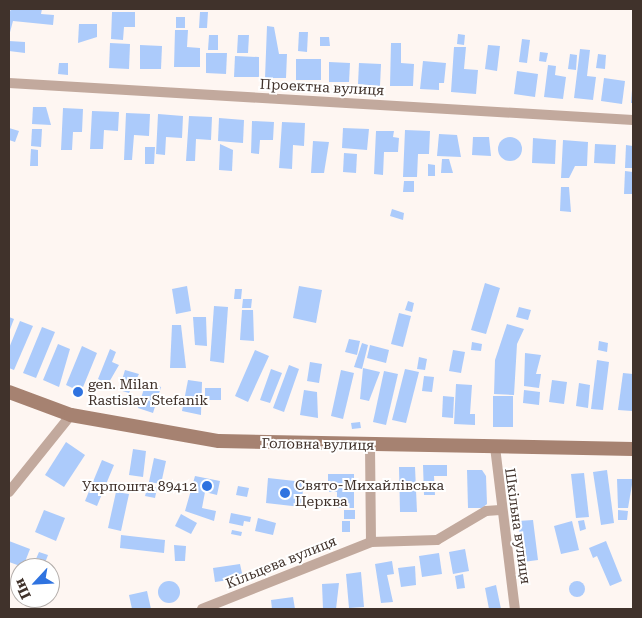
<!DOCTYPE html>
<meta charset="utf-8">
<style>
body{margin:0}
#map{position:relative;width:642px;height:618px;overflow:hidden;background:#fef6f2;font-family:"Roboto Serif",serif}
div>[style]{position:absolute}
.building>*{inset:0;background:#accbfb}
.round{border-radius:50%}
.street>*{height:10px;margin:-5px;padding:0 5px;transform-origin:5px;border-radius:5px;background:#c2a99d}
.secondary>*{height:14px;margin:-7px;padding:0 7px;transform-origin:7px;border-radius:7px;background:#a68271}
.dots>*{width:14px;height:14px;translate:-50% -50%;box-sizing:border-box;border:2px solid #fff;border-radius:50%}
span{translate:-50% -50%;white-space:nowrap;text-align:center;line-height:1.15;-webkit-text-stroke:4px #fff;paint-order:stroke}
.street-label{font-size:14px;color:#40322b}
.poi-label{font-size:14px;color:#40322b}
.left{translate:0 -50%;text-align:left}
.right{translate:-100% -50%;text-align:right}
.frame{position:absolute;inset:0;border:10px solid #40322b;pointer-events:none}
.north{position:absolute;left:10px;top:558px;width:50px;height:50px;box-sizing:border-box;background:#fff;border:1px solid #b3adaa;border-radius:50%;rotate:245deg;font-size:14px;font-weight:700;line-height:20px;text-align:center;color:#40322b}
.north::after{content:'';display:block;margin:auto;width:18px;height:22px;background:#2f73e0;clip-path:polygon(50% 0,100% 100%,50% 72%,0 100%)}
</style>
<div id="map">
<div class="building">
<i style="clip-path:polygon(14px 9px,42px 9px,41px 14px,54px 15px,53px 25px,13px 21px,9px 36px,9px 11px)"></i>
<i style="clip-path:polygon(112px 12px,135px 12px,135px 27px,124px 27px,123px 40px,111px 39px)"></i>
<i style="clip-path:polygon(200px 12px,208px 12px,207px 28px,199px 28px)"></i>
<i style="clip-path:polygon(176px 17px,185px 17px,185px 28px,176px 28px)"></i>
<i style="clip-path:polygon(79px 24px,97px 24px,97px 37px,78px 43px)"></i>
<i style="clip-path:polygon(267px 26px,274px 27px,279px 54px,287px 54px,286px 78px,265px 78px)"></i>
<i style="clip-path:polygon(175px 30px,188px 30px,187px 47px,200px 48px,200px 67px,174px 67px)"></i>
<i style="clip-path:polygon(299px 32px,308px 32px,307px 52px,298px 51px)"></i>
<i style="clip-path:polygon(458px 34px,465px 35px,464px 45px,457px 44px)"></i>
<i style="clip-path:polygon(209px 35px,218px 35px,218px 50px,208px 50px)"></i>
<i style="clip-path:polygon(238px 35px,249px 35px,248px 53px,237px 53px)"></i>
<i style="clip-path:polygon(320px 37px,329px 37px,330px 46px,320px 46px)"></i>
<i style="clip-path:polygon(522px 39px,530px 40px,527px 63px,519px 62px)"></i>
<i style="clip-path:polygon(9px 41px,25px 42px,25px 53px,9px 51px)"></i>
<i style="clip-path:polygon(110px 43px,130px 44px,129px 69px,109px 68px)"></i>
<i style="clip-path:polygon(391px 43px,401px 43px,401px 63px,414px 64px,413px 86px,390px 86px)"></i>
<i style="clip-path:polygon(140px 45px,162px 46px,161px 69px,140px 69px)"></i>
<i style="clip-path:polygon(488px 45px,500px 46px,497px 71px,485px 69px)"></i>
<i style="clip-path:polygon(454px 47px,466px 47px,464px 69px,478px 70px,476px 94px,451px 92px)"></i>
<i style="clip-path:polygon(580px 49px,590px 50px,587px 76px,596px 77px,593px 100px,574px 98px)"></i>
<i style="clip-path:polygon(540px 52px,548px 53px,546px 62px,539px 61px)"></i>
<i style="clip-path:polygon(206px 53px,227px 53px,226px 74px,206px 73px)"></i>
<i style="clip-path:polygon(570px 54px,577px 55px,576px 70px,568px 69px)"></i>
<i style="clip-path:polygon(598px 54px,606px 55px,605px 69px,596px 68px)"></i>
<i style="clip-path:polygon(235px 56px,259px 57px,259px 77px,234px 77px)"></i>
<i style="clip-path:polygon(296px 59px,321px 59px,321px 80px,296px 80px)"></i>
<i style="clip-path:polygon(423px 61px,446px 63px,444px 83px,439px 83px,439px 90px,420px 89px)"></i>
<i style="clip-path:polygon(329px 62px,350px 63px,349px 82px,329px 82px)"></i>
<i style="clip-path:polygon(59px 63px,68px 63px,68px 75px,58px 74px)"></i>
<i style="clip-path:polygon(359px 63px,381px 64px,380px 86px,358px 84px)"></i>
<i style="clip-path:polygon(548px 65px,556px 66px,555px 75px,566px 77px,563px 99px,544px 97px)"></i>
<i style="clip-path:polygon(517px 71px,538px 74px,535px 97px,514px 94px)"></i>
<i style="clip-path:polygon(604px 78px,625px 81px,622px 104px,601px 101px)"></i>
<i style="clip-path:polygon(632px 90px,633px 90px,633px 103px,631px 103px)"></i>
<i style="clip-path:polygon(33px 107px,46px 107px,51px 125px,32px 124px)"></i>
<i style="clip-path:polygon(63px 108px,83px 109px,82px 132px,73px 132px,72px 150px,61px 150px)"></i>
<i style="clip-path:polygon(92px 111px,119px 112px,118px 131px,104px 130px,103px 149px,90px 149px)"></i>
<i style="clip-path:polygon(126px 113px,150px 114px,149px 136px,134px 135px,132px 160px,124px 160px)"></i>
<i style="clip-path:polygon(158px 114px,183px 116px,182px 138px,166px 137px,165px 155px,156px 154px)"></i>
<i style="clip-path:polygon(189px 116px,212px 117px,211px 140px,196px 139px,195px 161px,186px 161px)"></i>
<i style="clip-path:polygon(219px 118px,244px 120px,243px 143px,218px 141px)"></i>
<i style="clip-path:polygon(252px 121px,274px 122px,273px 140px,260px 140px,259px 154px,251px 153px)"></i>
<i style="clip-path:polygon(282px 122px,305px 123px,304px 146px,293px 145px,292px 169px,279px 168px)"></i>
<i style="clip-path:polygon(9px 128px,19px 131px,15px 142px,9px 140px)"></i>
<i style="clip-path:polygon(343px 128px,369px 129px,367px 150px,342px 148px)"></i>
<i style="clip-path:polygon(32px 129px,42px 129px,41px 147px,31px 146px)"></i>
<i style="clip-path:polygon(405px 130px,430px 131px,429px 154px,418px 154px,417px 177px,403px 177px)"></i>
<i style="clip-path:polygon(376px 131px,394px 131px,393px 137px,399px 138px,398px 152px,384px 152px,383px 175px,374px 174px)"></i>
<i style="clip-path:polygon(439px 134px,457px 135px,461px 157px,437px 156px)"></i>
<i class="round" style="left:498px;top:137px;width:24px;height:24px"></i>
<i style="clip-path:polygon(473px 137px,489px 137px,491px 156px,472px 155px)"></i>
<i style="clip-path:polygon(533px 138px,556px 140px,555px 164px,532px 163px)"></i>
<i style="clip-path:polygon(563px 140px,588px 142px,587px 166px,575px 166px,569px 178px,561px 178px)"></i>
<i style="clip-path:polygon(313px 141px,329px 142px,324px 173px,311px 173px)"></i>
<i style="clip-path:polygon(220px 144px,233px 150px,232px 171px,219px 170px)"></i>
<i style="clip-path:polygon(595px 144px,616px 145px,615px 164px,594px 163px)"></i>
<i style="clip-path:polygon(626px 145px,633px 146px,633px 168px,625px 168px)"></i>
<i style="clip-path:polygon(145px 147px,155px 147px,154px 164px,145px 164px)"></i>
<i style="clip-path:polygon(31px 149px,38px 150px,38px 166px,30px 166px)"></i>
<i style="clip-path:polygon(344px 153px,357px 154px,356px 173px,343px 172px)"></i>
<i style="clip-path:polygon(442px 159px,449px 159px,453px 173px,441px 173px)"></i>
<i style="clip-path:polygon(428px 164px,435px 165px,435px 176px,428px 176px)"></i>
<i style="clip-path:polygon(625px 171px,633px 172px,633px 194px,624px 194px)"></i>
<i style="clip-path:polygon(404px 181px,414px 181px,414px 192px,403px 192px)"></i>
<i style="clip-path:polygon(561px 187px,569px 187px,571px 212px,560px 211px)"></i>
<i style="clip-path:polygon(392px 209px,404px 213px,403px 220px,390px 216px)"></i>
<i style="clip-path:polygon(485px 283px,500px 288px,486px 334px,471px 330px)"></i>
<i style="clip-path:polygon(187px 286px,191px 311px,176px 314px,172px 289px)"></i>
<i style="clip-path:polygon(299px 286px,322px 290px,316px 323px,293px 318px)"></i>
<i style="clip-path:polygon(235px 289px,242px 289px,241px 299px,234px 299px)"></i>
<i style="clip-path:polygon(243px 299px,252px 299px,251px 308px,242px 308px)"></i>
<i style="clip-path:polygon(408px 301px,414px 303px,412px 312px,405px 310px)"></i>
<i style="clip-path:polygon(214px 306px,228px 307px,224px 363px,210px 361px)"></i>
<i style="clip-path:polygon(519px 307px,531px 310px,528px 320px,516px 317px)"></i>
<i style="clip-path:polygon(242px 310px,253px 310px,254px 341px,240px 340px)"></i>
<i style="clip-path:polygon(399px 313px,411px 316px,403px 347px,391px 344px)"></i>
<i style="clip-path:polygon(9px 317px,14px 319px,9px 332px)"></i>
<i style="clip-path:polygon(193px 317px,206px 317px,207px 346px,195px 345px)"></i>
<i style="clip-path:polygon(20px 321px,33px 326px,14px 370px,9px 368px,9px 348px)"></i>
<i style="clip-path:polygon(507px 324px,524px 329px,517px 344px,514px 395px,494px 394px,495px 360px)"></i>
<i style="clip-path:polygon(172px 325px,181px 325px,186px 368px,170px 368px)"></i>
<i style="clip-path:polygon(42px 327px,55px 332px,36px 378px,23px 373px)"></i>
<i style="clip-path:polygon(349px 339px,360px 341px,357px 355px,345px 352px)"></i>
<i style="clip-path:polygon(599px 341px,608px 343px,607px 352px,598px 350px)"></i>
<i style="clip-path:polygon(472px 342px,482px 344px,481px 351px,471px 350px)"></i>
<i style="clip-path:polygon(362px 343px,368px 345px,362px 369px,354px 367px)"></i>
<i style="clip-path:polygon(58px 344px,70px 349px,59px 387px,43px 380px)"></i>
<i style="clip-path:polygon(370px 345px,389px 350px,386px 363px,367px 358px)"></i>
<i style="clip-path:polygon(82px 346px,97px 353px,81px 392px,66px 385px)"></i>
<i style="clip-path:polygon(110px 349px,116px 352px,112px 362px,119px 365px,108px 384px,98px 379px)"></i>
<i style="clip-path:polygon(255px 350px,269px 356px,248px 402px,235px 396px)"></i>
<i style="clip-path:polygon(453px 350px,465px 352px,461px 373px,449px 371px)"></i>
<i style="clip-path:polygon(525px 353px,541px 355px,536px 374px,541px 374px,539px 388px,524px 386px)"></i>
<i style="clip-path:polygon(419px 357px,427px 359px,425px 370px,417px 369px)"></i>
<i style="clip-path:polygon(597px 360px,609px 362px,603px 410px,591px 409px)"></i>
<i style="clip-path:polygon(310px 362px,322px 364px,319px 383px,307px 381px)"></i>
<i style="clip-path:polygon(289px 365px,299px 369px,284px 412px,273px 408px)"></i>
<i style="clip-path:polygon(363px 368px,380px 372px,369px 401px,360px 399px)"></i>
<i style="clip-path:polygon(271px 369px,282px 373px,270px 403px,260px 400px)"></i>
<i style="clip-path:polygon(405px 369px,419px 372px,406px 423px,392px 420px)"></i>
<i style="clip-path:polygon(125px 370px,139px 374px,129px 393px,119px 390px)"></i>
<i style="clip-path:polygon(341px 370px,354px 373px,343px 419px,331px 416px)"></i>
<i style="clip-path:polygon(384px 371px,398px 374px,386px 425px,373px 422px)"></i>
<i style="clip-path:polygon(623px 373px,633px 374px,632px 411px,618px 410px)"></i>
<i style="clip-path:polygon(424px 376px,434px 377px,432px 392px,422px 391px)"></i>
<i style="clip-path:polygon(188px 380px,202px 382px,201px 415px,182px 411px)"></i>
<i style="clip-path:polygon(552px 380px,567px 382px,564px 404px,549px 402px)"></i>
<i style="clip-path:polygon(146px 382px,161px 387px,153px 413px,138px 408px)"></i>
<i style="clip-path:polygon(579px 383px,590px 385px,588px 408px,576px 406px)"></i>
<i style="clip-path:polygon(456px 384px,472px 385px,470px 414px,475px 414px,475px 425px,454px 424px)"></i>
<i style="clip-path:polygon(205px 388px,221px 388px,221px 400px,205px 400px)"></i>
<i style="clip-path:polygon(304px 390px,317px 392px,318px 418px,300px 415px)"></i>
<i style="clip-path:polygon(524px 390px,540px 392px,539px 405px,523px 403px)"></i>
<i style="clip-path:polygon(443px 396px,454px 397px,453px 418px,442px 417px)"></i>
<i style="clip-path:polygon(493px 396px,513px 396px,513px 427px,493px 427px)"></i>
<i style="clip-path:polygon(360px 422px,361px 428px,352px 429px,351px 423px)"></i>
<i style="clip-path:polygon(66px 442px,85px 455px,64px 487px,45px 475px)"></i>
<i style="clip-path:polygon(133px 449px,146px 451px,143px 477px,129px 475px)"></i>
<i style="clip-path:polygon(154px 458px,166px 461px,161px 484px,149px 482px)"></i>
<i style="clip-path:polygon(102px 460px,114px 465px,97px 506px,85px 501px)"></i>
<i style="clip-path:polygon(423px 465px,447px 465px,447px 476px,434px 476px,435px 495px,424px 495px)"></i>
<i style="clip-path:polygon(399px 467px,415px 467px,417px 512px,400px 512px)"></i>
<i style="clip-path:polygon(467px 470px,482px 470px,486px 476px,487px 504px,482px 508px,468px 508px)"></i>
<i style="clip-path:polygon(607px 470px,614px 523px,601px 525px,593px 472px)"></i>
<i style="clip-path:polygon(584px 473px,589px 517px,576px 518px,571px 474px)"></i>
<i style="clip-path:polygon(328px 474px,354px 474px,354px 508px,337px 508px,337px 492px,328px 492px)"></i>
<i style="clip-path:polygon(195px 476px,220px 481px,217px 495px,205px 492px,202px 508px,216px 511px,214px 521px,185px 511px)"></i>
<i style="clip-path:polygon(268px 478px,304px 482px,301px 507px,266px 503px)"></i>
<i style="clip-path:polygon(617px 479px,633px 479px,628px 508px,618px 508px)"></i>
<i style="clip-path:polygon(148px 485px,157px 488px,155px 498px,145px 496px)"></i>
<i style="clip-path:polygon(238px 486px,249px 488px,247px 497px,236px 495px)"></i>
<i style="clip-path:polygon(116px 492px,129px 494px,121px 531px,108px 528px)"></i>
<i style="clip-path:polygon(44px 510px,65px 518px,56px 541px,35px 532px)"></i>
<i style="clip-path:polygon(344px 510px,355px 510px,355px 519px,344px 519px)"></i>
<i style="clip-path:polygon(618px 510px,628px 511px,627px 520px,618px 520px)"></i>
<i style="clip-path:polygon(231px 513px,251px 517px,250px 522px,244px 521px,243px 526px,229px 523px)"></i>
<i style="clip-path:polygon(181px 514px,197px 523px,191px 534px,175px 526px)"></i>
<i style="clip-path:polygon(258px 518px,276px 523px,273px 535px,255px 531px)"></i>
<i style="clip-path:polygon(533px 520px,538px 560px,523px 562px,518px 521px)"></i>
<i style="clip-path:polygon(584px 520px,586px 529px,580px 531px,578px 521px)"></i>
<i style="clip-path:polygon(342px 521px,350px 521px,350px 532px,342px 532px)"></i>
<i style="clip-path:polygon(572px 521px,579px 550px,561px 554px,554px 526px)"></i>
<i style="clip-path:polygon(232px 530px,242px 532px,241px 536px,231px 534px)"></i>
<i style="clip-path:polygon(121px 535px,165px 540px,164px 553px,120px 548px)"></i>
<i style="clip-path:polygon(9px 541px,30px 549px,23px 567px,9px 562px)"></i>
<i style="clip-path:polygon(606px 541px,622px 581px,610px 586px,597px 556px,593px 558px,589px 548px)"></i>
<i style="clip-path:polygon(174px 545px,186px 546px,185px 561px,175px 561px)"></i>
<i style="clip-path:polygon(465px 549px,469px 571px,453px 574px,449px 552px)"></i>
<i style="clip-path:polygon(39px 552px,48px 555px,43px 568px,32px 568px)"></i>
<i style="clip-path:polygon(439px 553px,442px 574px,422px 577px,419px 556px)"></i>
<i style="clip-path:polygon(392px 561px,394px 574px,387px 575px,393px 602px,381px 603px,375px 564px)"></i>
<i style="clip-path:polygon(240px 564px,243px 578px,215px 582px,213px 568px)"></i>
<i style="clip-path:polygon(415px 566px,416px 585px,401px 587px,398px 568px)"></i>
<i style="clip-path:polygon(361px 572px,364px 607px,349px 608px,346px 574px)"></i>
<i style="clip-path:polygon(463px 574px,465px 588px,457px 589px,455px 576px)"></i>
<i class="round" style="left:158px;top:581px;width:22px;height:22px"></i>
<i class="round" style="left:569px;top:581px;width:16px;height:16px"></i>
<i style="clip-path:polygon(339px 583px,336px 609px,323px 609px,322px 584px)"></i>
<i style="clip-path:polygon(496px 585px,501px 609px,489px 609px,485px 588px)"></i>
<i style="clip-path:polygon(147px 591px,151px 609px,132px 609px,129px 595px)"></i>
<i style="clip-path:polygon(293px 597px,295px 609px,272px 609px,271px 600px)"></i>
</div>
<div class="street">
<i style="left:9px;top:83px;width:625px;rotate:3.39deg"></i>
<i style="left:370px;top:446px;width:96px;rotate:89.4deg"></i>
<i style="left:495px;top:447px;width:163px;rotate:83deg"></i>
<i style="left:9px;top:492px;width:99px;rotate:-51.2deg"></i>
<i style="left:202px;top:609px;width:182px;rotate:-21.6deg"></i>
<i style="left:371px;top:542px;width:66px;rotate:-1.7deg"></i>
<i style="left:437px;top:540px;width:57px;rotate:-30.6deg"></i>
<i style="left:486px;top:511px;width:14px;rotate:-4deg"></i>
</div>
<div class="secondary">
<i style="left:9px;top:392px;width:66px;rotate:20.4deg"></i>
<i style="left:71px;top:415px;width:150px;rotate:10deg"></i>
<i style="left:219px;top:441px;width:414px;rotate:1.1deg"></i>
</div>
<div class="dots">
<i style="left:78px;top:392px;background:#2f73e0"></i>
<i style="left:207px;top:486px;background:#2f73e0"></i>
<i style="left:285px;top:493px;background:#2f73e0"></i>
</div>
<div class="street-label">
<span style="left:322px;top:87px;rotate:3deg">Проектна вулиця</span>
<span style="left:318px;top:444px;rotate:1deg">Головна вулиця</span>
<span style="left:518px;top:526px;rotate:82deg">Шкільна вулиця</span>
<span style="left:281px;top:562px;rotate:-22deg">Кільцева вулиця</span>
</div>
<div class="poi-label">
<span class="left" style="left:88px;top:392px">gen. Milan<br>Rastislav Stefanik</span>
<span class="left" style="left:295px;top:493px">Свято-Михайлівська<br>Церква</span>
<span class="right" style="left:197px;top:486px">Укрпошта 89412</span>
</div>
<div class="frame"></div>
<div class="north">Пн</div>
</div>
